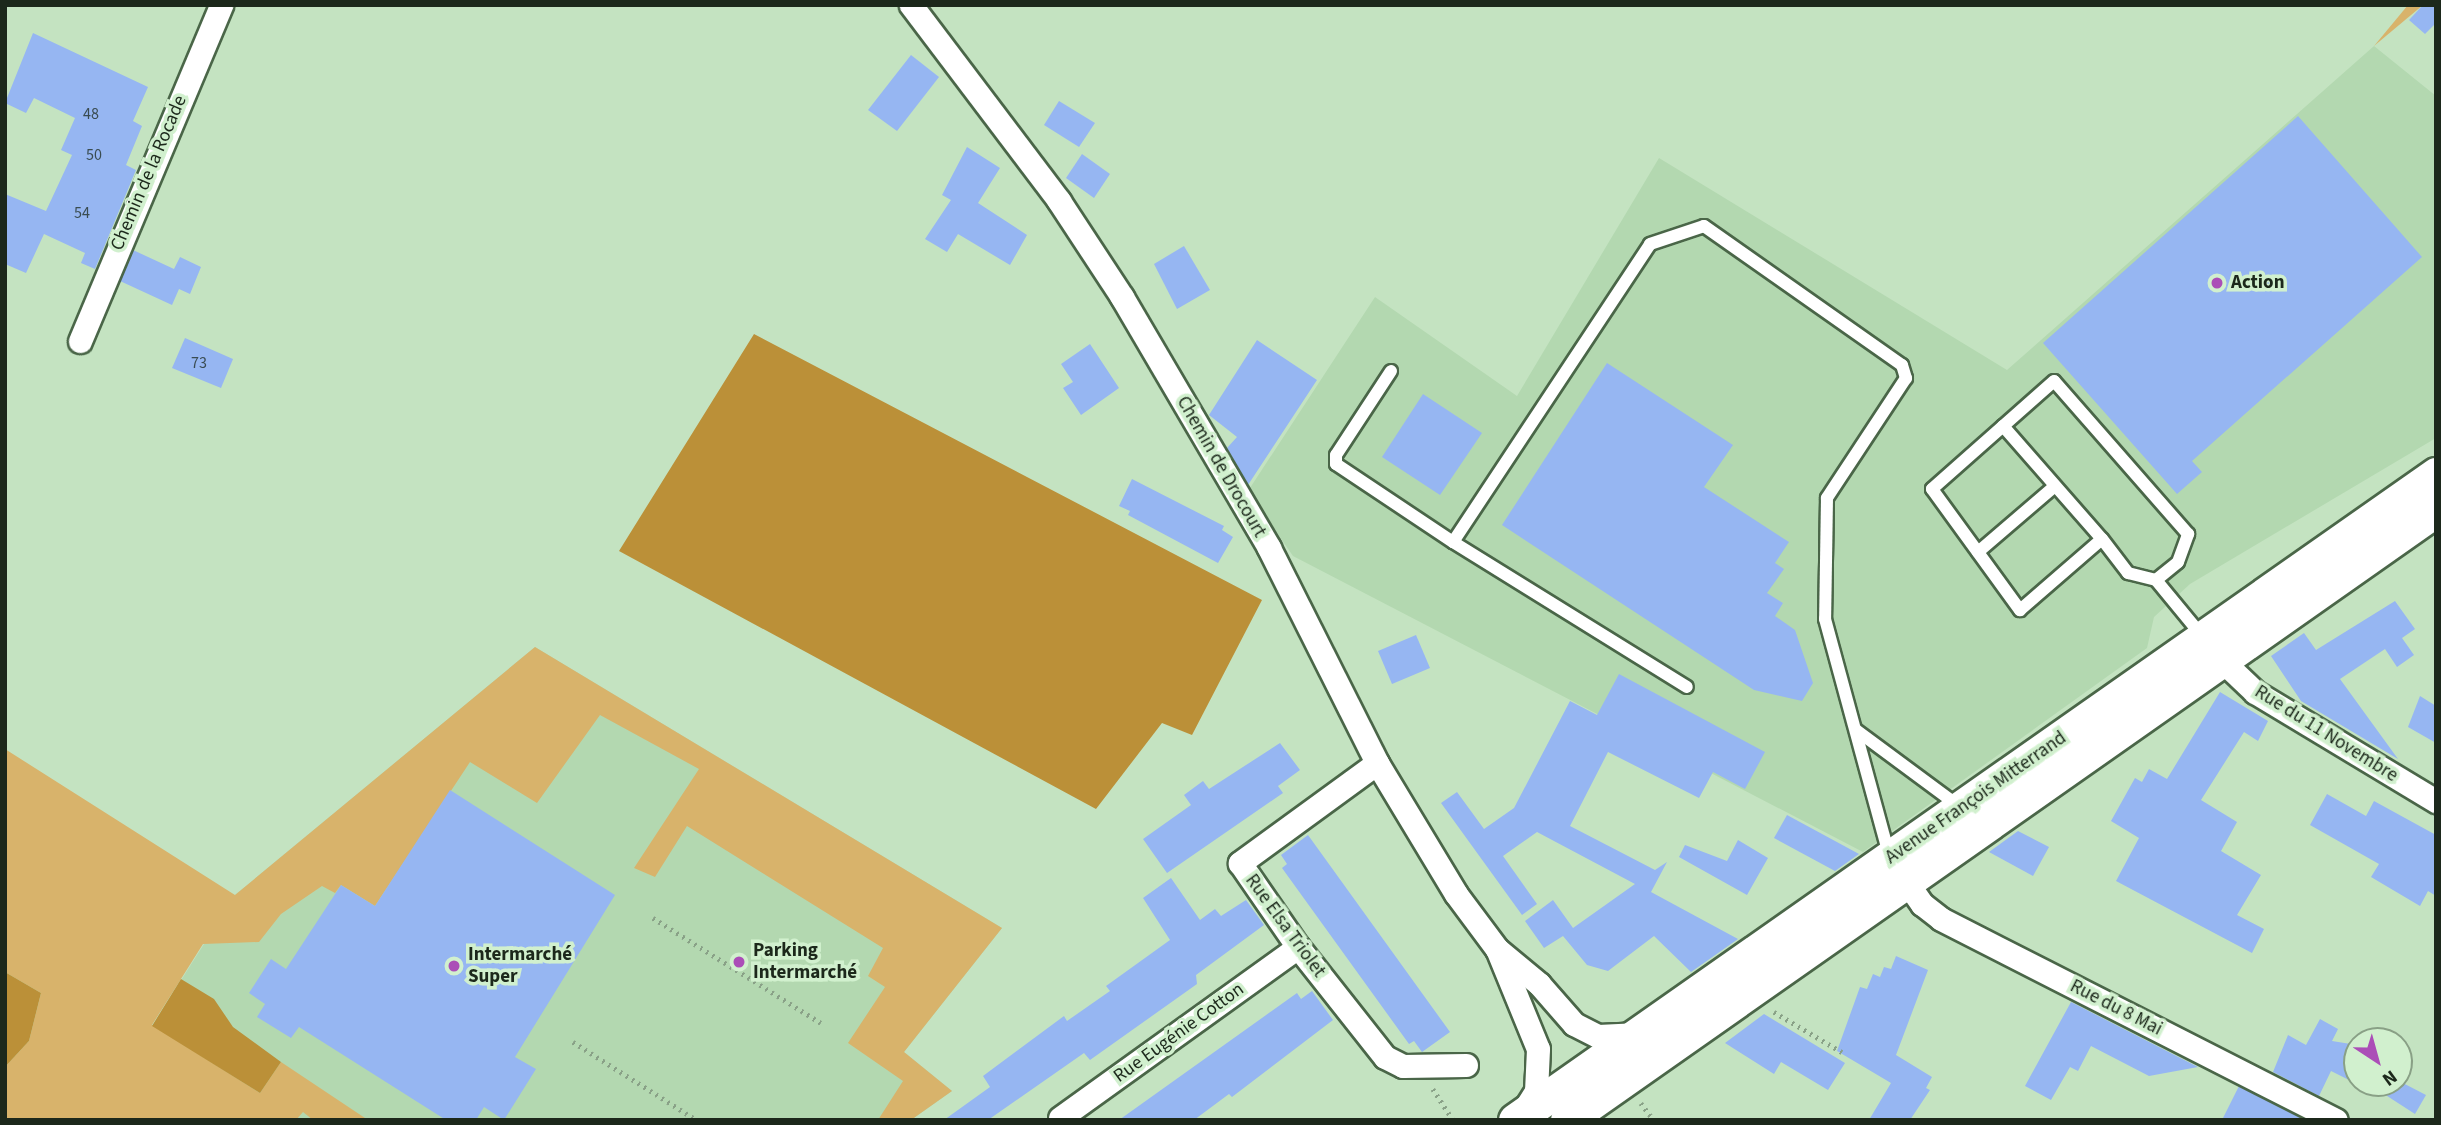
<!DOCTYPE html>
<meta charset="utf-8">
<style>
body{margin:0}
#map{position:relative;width:2441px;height:1125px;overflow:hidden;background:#c4e3c1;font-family:"Source Sans 3",sans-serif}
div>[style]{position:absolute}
.built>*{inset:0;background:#b3d8b0}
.green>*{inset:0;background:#d8b36b}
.forest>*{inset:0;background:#bb9038}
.building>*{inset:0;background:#96b6f2}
.path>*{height:4.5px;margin-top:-2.25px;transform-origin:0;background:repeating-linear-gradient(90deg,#89a187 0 2px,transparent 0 7px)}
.roads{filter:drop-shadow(2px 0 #4a6648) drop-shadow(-2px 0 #4a6648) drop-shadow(0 2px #4a6648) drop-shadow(0 -2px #4a6648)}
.lane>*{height:12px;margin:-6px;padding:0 6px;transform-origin:6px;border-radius:6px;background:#fff}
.street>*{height:23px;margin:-11.5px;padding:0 11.5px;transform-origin:11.5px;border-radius:11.5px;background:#fff}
.secondary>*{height:33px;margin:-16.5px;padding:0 16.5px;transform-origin:16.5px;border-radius:16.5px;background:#fff}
.dots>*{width:19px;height:19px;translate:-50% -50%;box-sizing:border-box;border:4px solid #d1f0ce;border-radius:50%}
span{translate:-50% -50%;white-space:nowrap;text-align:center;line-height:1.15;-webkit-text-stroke:7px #d1f0ce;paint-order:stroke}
.number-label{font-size:16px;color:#3a4c51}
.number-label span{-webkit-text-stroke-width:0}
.street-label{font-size:19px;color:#1c281b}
.poi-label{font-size:19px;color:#1c281b;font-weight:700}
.left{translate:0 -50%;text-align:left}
.frame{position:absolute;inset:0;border:7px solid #1c281b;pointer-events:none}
.north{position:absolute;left:2343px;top:1027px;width:70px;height:70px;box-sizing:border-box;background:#d1f0ce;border:2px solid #89a086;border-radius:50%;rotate:144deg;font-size:19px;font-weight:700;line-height:28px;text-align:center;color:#1c281b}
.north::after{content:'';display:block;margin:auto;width:24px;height:32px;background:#ab4eb7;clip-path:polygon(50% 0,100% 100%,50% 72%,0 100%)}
</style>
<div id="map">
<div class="built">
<i style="clip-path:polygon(2374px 46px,2436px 96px,2436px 438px,2190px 584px,2154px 617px,2147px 648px,1863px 852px,1293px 556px,1248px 491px,1375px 297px,1517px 396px,1659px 158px,2007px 370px)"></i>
<i style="clip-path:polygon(535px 647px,1002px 928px,904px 1052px,952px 1091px,911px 1120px,241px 1120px,152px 1026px,235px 895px)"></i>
</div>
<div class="green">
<i style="clip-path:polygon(2408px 5px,2423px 5px,2374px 46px)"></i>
<i style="clip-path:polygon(535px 647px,1002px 928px,904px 1052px,952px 1091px,911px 1120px,878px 1120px,903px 1081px,848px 1043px,885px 987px,868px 976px,883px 948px,687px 826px,655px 877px,634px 868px,699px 769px,600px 715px,537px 803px,470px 762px,375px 906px,341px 885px,335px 893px,322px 886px,281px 914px,259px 942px,203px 944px,152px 1025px,260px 1093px,281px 1062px,368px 1120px,313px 1120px,303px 1112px,296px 1120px,5px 1120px,5px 1067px,29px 1041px,41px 993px,5px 972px,5px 749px,235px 895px)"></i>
</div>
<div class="forest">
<i style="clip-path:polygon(754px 334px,1262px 600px,1192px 735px,1162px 723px,1096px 809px,619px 551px)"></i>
<i style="clip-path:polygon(5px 972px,41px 993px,29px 1041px,5px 1067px)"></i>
<i style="clip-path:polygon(181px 979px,214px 999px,233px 1027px,281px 1062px,260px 1093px,152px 1026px)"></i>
</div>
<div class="building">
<i style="clip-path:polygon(2423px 5px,2436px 5px,2436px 23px,2425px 34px,2409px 20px)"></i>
<i style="clip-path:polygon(33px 33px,148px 87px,133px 121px,142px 126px,126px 165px,136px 170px,95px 269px,81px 263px,85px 253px,44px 234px,26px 273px,5px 264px,5px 194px,46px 211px,72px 155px,61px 150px,75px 118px,34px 98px,26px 113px,5px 103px)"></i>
<i style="clip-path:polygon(911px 55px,939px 77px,897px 131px,868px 110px)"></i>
<i style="clip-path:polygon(1059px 101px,1095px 123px,1079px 147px,1044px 125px)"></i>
<i style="clip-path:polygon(2298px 116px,2422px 257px,2192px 461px,2202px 472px,2177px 494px,2043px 343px)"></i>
<i style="clip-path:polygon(967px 147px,1000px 168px,978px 203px,1027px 235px,1010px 265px,958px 234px,947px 252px,925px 239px,951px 200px,942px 195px)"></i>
<i style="clip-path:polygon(1082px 154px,1110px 174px,1094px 198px,1066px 178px)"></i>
<i style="clip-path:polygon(1184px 246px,1210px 290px,1177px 309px,1154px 264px)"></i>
<i style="clip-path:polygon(133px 250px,174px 269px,180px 257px,201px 267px,190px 294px,179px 289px,172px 305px,120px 281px)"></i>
<i style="clip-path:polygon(185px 338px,233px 359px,221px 388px,172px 368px)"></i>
<i style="clip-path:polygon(1257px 340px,1317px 380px,1248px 485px,1227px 448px,1237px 437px,1209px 415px)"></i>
<i style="clip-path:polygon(1090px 344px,1119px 388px,1081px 415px,1063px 388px,1073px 382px,1061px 364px)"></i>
<i style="clip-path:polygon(1607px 363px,1733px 445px,1704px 487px,1789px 542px,1775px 563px,1784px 569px,1767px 593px,1783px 603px,1775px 616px,1795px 630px,1813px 683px,1802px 701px,1754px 690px,1502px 525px)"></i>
<i style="clip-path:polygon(1423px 394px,1482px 433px,1440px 495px,1382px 457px)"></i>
<i style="clip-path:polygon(1132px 479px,1224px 526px,1222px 530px,1233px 537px,1218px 563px,1128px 515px,1130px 511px,1119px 506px)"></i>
<i style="clip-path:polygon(2395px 601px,2415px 629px,2402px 638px,2414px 655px,2397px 667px,2385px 649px,2340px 679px,2398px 759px,2301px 701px,2271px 656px,2304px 633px,2316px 650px)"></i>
<i style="clip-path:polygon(1416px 635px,1430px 668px,1392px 684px,1378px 651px)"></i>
<i style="clip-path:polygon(1619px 674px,1765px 752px,1745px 789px,1713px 772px,1699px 798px,1608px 752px,1570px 826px,1655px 870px,1667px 862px,1651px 892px,1738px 939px,1691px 972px,1654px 936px,1608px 971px,1587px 965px,1563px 936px,1544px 948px,1525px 921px,1553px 900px,1573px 928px,1635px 884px,1537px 832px,1503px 856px,1537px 904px,1522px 915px,1441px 803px,1457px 792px,1484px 829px,1514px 808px,1570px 701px,1597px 715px)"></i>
<i style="clip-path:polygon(2220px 692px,2268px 721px,2258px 741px,2244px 732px,2201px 800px,2237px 822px,2221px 851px,2261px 875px,2237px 915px,2264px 929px,2252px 953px,2116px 881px,2139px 838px,2111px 821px,2135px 778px,2142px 782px,2149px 769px,2167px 779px)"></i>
<i style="clip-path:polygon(2420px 696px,2436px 706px,2436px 743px,2408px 727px)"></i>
<i style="clip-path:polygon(1280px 743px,1300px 770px,1278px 786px,1283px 793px,1167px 873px,1143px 839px,1191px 805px,1184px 795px,1203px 781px,1209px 789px)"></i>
<i style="clip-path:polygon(450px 790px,615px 895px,515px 1057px,536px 1069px,504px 1120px,484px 1107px,476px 1120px,446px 1120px,299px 1027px,291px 1038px,257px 1017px,265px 1004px,249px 993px,271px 959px,286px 969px,341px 885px,375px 906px)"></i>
<i style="clip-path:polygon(2327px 794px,2366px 816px,2374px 801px,2436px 835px,2436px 896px,2428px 891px,2420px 906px,2371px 877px,2379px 864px,2310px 825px)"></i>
<i style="clip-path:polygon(1787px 815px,1859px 854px,1835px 871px,1774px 838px)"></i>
<i style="clip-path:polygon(2018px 831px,2049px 847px,2033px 876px,1989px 852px)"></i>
<i style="clip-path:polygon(1308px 835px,1450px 1032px,1422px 1052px,1414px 1041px,1409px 1044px,1282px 868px,1287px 864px,1281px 855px)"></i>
<i style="clip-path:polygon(1738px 840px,1768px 858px,1747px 895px,1679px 857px,1685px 845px,1727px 861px)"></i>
<i style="clip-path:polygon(1171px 878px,1200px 920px,1215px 909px,1221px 916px,1246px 900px,1264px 925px,1196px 975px,1197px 984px,1090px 1060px,1084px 1053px,988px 1120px,944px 1120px,990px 1087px,983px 1076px,1064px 1016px,1067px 1021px,1110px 991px,1106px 986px,1170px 940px,1143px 898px)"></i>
<i style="clip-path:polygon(1896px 956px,1928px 970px,1896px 1055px,1932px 1077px,1926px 1088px,1930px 1090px,1910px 1120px,1869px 1120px,1891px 1083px,1837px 1051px,1860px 987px,1867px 989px,1873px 974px,1880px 977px,1884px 967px,1891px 969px)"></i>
<i style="clip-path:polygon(1312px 991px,1333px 1020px,1232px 1097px,1229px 1094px,1194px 1120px,1119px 1120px,1297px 993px,1301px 999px)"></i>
<i style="clip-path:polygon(2071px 1002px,2198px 1067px,2149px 1076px,2091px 1046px,2078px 1071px,2070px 1067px,2051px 1100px,2025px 1086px)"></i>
<i style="clip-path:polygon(1764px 1014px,1845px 1063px,1828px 1090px,1781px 1062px,1774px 1074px,1725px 1043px)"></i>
<i style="clip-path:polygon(2320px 1019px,2338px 1029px,2332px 1041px,2357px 1045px,2357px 1084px,2331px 1071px,2319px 1096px,2273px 1072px,2288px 1035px,2306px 1045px)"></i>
<i style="clip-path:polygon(2399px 1081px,2426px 1095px,2415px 1114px,2367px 1083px)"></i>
<i style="clip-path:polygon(2239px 1086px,2305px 1120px,2222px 1120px)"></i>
</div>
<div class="path">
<i style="left:653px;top:918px;width:198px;rotate:32deg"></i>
<i style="left:1774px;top:1012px;width:79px;rotate:30.5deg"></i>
<i style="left:573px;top:1042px;width:146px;rotate:32.2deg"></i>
<i style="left:1433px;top:1089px;width:37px;rotate:57deg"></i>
<i style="left:1641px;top:1103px;width:21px;rotate:53deg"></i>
</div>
<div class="roads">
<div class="lane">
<i style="left:1391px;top:371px;width:100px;rotate:123.2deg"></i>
<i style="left:1336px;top:455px;width:9px;rotate:90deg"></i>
<i style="left:1336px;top:464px;width:141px;rotate:33.7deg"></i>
<i style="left:1453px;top:542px;width:357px;rotate:-56.5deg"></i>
<i style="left:1650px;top:244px;width:57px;rotate:-18.4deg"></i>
<i style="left:1704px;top:226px;width:242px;rotate:35.1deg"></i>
<i style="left:1902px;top:365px;width:14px;rotate:73deg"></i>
<i style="left:1906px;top:378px;width:144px;rotate:123.4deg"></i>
<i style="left:1827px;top:498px;width:121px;rotate:90.9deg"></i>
<i style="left:1825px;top:619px;width:244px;rotate:74.8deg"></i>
<i style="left:2003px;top:426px;width:150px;rotate:48.8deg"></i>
<i style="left:1453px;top:542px;width:275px;rotate:31.8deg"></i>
<i style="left:1978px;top:552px;width:101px;rotate:-40.6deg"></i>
<i style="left:2156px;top:580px;width:28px;rotate:-39deg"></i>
<i style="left:2178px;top:562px;width:30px;rotate:-70deg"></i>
<i style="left:2188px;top:534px;width:203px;rotate:-131.2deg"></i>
<i style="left:2054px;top:381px;width:163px;rotate:138.5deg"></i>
<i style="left:1932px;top:489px;width:150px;rotate:54deg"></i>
<i style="left:2020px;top:610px;width:108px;rotate:-40.9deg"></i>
<i style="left:2102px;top:539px;width:43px;rotate:52.6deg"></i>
<i style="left:2128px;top:573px;width:29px;rotate:14deg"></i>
<i style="left:2156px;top:580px;width:74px;rotate:50.5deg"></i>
<i style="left:1856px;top:730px;width:129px;rotate:36.5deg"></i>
</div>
<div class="street">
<i style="left:911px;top:5px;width:246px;rotate:52.9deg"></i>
<i style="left:1059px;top:201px;width:115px;rotate:56.7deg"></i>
<i style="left:1122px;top:297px;width:291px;rotate:59.6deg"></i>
<i style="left:1269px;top:548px;width:241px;rotate:63.3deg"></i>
<i style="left:1377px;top:763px;width:153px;rotate:58.9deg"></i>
<i style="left:1456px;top:894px;width:69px;rotate:53.3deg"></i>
<i style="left:1497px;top:949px;width:55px;rotate:39.8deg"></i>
<i style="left:1539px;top:984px;width:53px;rotate:48.8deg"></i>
<i style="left:1574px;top:1024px;width:27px;rotate:27deg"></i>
<i style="left:1598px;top:1036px;width:36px;rotate:-3deg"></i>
<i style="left:80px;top:341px;width:364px;rotate:-67.2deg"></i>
<i style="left:2213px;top:652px;width:58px;rotate:43.6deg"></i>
<i style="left:2255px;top:692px;width:211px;rotate:31.1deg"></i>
<i style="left:1377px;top:763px;width:170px;rotate:143.9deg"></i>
<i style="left:1240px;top:863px;width:102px;rotate:55.4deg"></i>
<i style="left:1298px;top:947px;width:140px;rotate:51.7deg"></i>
<i style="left:1385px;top:1057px;width:20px;rotate:27deg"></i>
<i style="left:1403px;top:1066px;width:63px;rotate:-0.9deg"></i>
<i style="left:1898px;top:870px;width:42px;rotate:54.8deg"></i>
<i style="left:1922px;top:904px;width:24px;rotate:38deg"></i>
<i style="left:1941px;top:919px;width:443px;rotate:27deg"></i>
<i style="left:1497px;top:949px;width:108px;rotate:67.7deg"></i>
<i style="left:1538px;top:1049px;width:42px;rotate:92.7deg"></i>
<i style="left:1536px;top:1091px;width:25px;rotate:122deg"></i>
<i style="left:1060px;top:1118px;width:293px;rotate:-35.7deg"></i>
</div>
<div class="secondary">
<i style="left:1515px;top:1120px;width:1125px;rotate:-35.05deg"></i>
<i style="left:1567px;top:1120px;width:1062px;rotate:-35.07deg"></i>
</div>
</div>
<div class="dots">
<i style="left:2217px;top:283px;background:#ab4eb7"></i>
<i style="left:739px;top:962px;background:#ab4eb7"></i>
<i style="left:454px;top:966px;background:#ab4eb7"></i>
</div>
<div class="number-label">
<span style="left:91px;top:114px">48</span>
<span style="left:94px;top:155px">50</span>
<span style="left:82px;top:213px">54</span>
<span style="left:199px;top:363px">73</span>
</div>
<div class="street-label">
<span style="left:149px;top:173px;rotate:-67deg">Chemin de la Rocade</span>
<span style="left:1221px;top:467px;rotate:60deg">Chemin de Drocourt</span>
<span style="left:2326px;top:734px;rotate:32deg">Rue du 11 Novembre</span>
<span style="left:1976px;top:798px;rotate:-35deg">Avenue François Mitterrand</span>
<span style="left:1285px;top:926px;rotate:54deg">Rue Elsa Triolet</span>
<span style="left:2116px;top:1008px;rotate:27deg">Rue du 8 Mai</span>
<span style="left:1179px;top:1033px;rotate:-36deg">Rue Eugénie Cotton</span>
</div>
<div class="poi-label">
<span class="left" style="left:2231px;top:283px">Action</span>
<span class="left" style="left:753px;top:962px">Parking<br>Intermarché</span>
<span class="left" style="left:468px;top:966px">Intermarché<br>Super</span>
</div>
<div class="frame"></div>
<div class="north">N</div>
</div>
